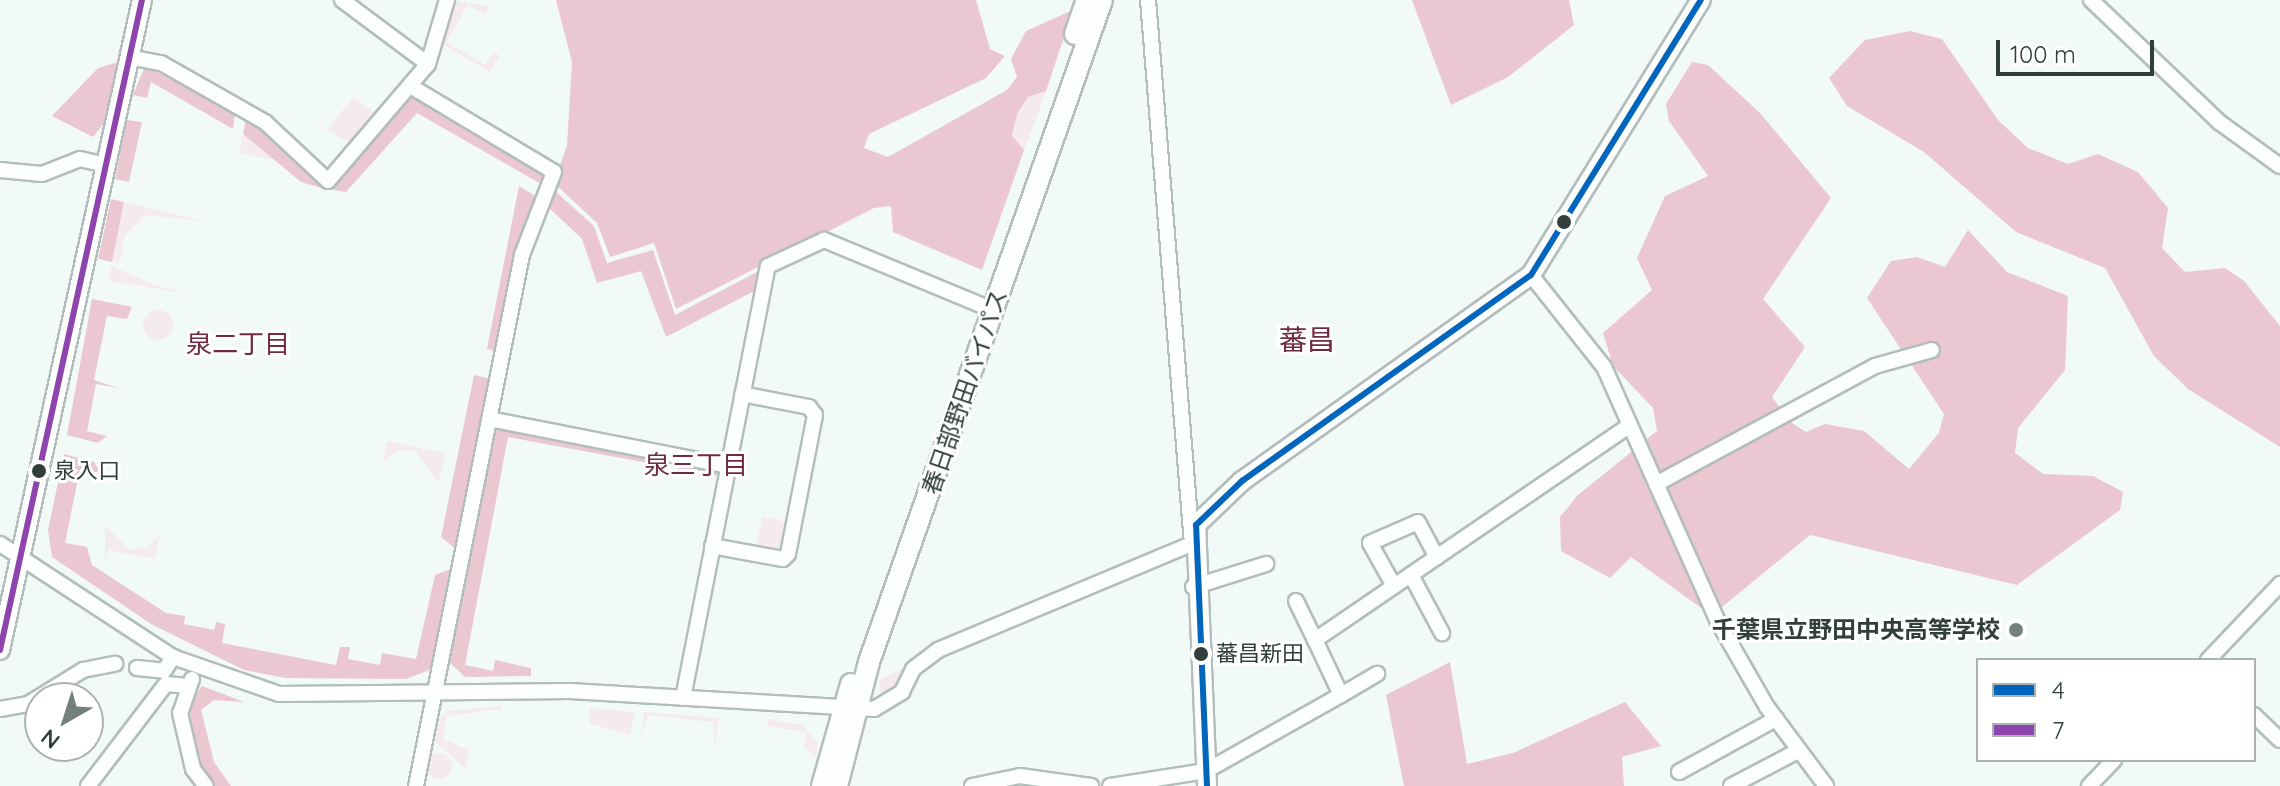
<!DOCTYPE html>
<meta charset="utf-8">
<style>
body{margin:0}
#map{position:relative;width:2280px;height:786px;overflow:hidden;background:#f2faf8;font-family:Quicksand,"Noto Sans JP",sans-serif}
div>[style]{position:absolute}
.green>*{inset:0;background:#f5eaec}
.round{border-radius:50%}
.forest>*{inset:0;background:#eac7d1}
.roads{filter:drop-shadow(2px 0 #b3bebc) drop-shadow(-2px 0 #b3bebc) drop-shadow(0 2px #b3bebc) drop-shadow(0 -2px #b3bebc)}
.minor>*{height:14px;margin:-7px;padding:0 7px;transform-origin:7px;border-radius:7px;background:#fdfefe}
.major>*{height:18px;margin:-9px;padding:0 9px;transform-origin:9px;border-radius:9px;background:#fdfefe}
.highway>*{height:20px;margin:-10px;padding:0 10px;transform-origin:10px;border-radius:10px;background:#fdfefe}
.bus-1>*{height:6px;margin:-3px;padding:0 3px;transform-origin:3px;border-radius:3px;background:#0065bd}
.bus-2>*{height:6px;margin:-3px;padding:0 3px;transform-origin:3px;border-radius:3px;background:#8e44ad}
.dots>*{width:22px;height:22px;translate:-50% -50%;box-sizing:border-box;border:4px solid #fff;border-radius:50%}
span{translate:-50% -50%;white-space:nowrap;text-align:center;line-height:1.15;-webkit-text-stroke:6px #fff;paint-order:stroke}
.bus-label{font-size:22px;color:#303f3c}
.left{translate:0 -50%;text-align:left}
.street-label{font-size:24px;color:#303f3c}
.poi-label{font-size:24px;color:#303f3c;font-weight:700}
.right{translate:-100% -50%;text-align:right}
.neighbourhood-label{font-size:26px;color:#702b43}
.quarter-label{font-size:28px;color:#702b43}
.legend{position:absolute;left:1976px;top:658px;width:280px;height:104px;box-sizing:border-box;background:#fff;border:2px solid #acb2b1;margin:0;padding:10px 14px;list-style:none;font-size:24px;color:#303f3c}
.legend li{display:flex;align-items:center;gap:16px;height:40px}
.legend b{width:40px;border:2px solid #acb2b1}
.north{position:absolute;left:24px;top:682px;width:80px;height:80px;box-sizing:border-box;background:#fff;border:2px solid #acb2b1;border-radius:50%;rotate:219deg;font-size:22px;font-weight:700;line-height:32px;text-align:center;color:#303f3c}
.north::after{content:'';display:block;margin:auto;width:28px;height:36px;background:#74807e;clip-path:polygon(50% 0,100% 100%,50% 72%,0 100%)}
.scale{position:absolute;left:1996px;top:40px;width:158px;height:36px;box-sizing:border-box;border:4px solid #303f3c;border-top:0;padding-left:10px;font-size:24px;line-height:28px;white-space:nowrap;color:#303f3c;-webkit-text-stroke:6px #fff;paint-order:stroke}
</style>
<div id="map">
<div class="green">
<i style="clip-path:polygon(450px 0,490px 6px,485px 14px,468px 5px,446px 42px,485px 65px,493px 52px,500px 56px,490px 72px,439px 42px)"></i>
<i style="clip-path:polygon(1046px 91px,1024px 150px,1012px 136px,1017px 114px,1028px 97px)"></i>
<i style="clip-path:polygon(354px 97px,380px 117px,353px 144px,326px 130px)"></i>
<i style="clip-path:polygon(243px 134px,256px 141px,282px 161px,239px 153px)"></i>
<i style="clip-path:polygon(124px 202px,203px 221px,146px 215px,125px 235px,119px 264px,112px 262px)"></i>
<i style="clip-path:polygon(111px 266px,157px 286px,186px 293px,109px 281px)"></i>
<i class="round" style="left:143px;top:310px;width:30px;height:30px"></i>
<i style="clip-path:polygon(387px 441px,445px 453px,439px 483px,415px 451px,398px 450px,383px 462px)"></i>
<i style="clip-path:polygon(762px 517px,790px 522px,779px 554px,756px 549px)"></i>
<i style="clip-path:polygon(105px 525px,129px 550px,148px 547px,160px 535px,155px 559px,108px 550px,105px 560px)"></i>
<i style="clip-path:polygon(906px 667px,897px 686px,881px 696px,879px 680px)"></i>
<i style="clip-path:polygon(501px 706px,500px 717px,499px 709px,447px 716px,443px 739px,469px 750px,466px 769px,434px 741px,438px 718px,449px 711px)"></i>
<i style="clip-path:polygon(590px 708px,634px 712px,631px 735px,590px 724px)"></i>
<i style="clip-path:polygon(644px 712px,719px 718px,715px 749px,713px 722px,648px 715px,641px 738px)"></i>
<i style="clip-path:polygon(768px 719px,802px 725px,818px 743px,816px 757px,804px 747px,806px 732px,767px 726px)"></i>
<i class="round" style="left:426px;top:753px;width:26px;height:26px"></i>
</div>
<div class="forest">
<i style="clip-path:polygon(556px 0,976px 0,990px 49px,1005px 56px,986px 78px,869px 134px,864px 148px,888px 157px,1007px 90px,1017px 77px,1011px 59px,1026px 31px,1073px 10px,1046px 91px,1028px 97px,1017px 114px,1012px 136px,1024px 150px,982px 270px,893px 232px,891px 206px,874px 208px,676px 309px,654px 243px,610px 257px,597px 223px,554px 183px,567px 145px,572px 62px)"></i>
<i style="clip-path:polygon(1412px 0,1569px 0,1574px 25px,1508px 77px,1451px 105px)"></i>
<i style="clip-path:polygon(1910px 31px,1942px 39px,1998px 120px,2028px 148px,2068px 164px,2098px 154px,2138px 172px,2168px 208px,2162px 248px,2185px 272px,2225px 268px,2244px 281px,2280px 326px,2280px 447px,2188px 389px,2154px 356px,2105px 268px,2016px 232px,1924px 152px,1847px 106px,1829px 78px,1865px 40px)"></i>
<i style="clip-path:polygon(122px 61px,110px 115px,93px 137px,52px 116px,98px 68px)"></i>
<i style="clip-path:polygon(1692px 62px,1708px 65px,1760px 113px,1831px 198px,1763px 299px,1805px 347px,1772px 397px,1792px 423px,1806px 432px,1825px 424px,1864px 431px,1909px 469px,1939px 433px,1944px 414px,1867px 298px,1891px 261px,1917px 257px,1945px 267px,1968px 230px,2007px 272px,2068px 296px,2065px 370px,2018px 428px,2015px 453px,2043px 474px,2093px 476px,2123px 492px,2120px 510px,2017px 585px,1810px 535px,1722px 607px,1701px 608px,1631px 557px,1610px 578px,1561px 551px,1560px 517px,1578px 495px,1657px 431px,1653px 408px,1613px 366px,1603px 333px,1652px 290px,1637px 258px,1665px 196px,1708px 176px,1669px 121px,1666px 104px)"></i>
<i style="clip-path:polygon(145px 66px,235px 113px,233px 129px,151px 82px,147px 98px,133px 95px)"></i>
<i style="clip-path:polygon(411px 96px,546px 175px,541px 184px,417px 113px,346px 192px,318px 187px,301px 182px,243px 134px,246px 118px,263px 126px,328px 189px)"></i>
<i style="clip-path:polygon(127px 120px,142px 122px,129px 182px,115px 179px)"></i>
<i style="clip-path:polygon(519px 186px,535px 196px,496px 351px,487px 349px)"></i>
<i style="clip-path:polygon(555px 191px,594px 226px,607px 263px,653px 250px,675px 315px,757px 272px,758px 289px,666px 337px,641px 271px,597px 283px,582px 239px,545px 204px)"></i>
<i style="clip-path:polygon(111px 199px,124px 202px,112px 262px,98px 259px)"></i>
<i style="clip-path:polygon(92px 299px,132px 307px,127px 319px,107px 316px,94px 380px,118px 388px,96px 384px,87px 431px,107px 436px,98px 443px,67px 435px)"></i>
<i style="clip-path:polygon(474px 375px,490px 379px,457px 550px,441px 537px)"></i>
<i style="clip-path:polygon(501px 427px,712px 467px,718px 476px,508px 437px,465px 665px,493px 671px,495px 660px,531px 668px,531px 676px,465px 677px,450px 663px,492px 434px)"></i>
<i style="clip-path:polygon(64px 454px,94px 462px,101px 473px,80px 469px,65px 543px,87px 547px,92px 565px,166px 613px,185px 616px,184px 624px,214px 630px,216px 622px,225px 624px,222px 643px,336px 665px,340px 647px,350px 647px,348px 659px,380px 665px,382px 653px,416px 659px,435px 575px,453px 568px,432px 669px,406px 679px,285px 678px,244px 670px,151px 624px,52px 557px,48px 530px)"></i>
<i style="clip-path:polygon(1450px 662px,1467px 764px,1513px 753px,1625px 702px,1661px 746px,1622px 757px,1624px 786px,1404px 786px,1386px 695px)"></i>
<i style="clip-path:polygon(202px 686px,244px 702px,214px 700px,201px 710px,214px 762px,231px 786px,213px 786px,200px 767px,186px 710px)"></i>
</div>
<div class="roads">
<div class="minor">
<i style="left:342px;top:0;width:107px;rotate:36.7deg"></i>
<i style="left:2091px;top:0;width:177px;rotate:43.6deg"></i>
<i style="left:2219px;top:122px;width:75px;rotate:35.8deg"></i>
<i style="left:129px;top:57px;width:33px;rotate:11deg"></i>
<i style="left:161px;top:63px;width:120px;rotate:29.6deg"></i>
<i style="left:265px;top:122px;width:86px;rotate:43.1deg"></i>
<i style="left:328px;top:181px;width:154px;rotate:-49.5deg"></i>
<i style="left:428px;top:64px;width:67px;rotate:-73.5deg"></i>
<i style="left:412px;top:87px;width:165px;rotate:30.9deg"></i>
<i style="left:554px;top:172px;width:89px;rotate:111.1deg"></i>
<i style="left:522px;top:255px;width:541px;rotate:101.29deg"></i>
<i style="left:0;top:170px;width:42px;rotate:5.4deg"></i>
<i style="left:42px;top:174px;width:41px;rotate:-21.5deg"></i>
<i style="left:80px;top:159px;width:26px;rotate:13deg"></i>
<i style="left:1531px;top:275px;width:117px;rotate:51.6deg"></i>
<i style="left:1604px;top:367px;width:277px;rotate:65.9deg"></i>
<i style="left:1717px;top:620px;width:100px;rotate:60.1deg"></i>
<i style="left:1767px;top:707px;width:99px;rotate:53.2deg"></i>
<i style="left:489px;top:419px;width:244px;rotate:11.1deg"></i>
<i style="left:1656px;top:484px;width:249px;rotate:-28.3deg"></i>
<i style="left:1875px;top:366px;width:59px;rotate:-15.7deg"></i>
<i style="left:0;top:544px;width:207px;rotate:33.2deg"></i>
<i style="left:173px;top:657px;width:112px;rotate:19.2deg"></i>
<i style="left:279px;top:694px;width:291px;rotate:-0.6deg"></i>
<i style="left:570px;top:691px;width:305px;rotate:3.4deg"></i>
<i style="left:874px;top:709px;width:33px;rotate:-31deg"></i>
<i style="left:902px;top:692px;width:25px;rotate:-64deg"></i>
<i style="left:913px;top:669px;width:31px;rotate:-37deg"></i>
<i style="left:938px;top:650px;width:275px;rotate:-22.7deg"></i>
<i style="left:1192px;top:544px;width:546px;rotate:-94.62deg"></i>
<i style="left:712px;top:546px;width:72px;rotate:10.4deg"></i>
<i style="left:783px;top:559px;width:7px;rotate:-45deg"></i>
<i style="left:788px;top:554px;width:142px;rotate:-79deg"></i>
<i style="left:815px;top:415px;width:10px;rotate:-127deg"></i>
<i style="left:809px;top:407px;width:68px;rotate:-169deg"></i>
<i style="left:1411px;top:575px;width:66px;rotate:61.9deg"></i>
<i style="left:1394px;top:586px;width:49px;rotate:-119.2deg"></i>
<i style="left:1370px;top:543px;width:52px;rotate:-23.6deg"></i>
<i style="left:1418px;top:522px;width:40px;rotate:62deg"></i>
<i style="left:1193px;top:587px;width:77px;rotate:-17.5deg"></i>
<i style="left:1296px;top:601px;width:43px;rotate:64deg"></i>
<i style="left:2208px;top:660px;width:105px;rotate:-46.5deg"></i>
<i style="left:137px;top:668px;width:27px;rotate:6deg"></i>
<i style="left:164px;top:671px;width:17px;rotate:-57deg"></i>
<i style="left:192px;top:679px;width:36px;rotate:109deg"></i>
<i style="left:180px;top:713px;width:57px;rotate:76.9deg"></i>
<i style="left:193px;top:769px;width:21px;rotate:53deg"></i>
<i style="left:1341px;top:695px;width:42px;rotate:-30.3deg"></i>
<i style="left:683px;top:698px;width:440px;rotate:-78.9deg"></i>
<i style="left:768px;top:266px;width:62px;rotate:-24.9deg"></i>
<i style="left:824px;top:240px;width:170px;rotate:22.5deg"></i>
<i style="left:0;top:709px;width:28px;rotate:-10deg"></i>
<i style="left:28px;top:704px;width:65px;rotate:-31.7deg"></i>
<i style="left:83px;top:670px;width:33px;rotate:-11deg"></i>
<i style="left:2254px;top:715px;width:36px;rotate:44deg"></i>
<i style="left:1679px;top:772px;width:111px;rotate:-28.7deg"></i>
<i style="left:88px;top:786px;width:128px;rotate:-52.6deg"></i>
<i style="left:166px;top:684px;width:22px;rotate:5deg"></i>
<i style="left:972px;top:786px;width:49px;rotate:-11.8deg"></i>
<i style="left:1020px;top:776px;width:72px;rotate:8deg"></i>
<i style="left:1110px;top:786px;width:97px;rotate:-8.9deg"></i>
<i style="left:1206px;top:771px;width:155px;rotate:-29.4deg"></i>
<i style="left:1341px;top:695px;width:61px;rotate:-115.3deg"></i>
<i style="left:1315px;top:640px;width:381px;rotate:-34.3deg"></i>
<i style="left:1731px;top:786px;width:76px;rotate:-27.6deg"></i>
<i style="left:2089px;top:786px;width:36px;rotate:-46deg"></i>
</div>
<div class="major">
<i style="left:0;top:650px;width:665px;rotate:-77.68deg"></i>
<i style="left:1207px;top:786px;width:261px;rotate:-92.4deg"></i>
<i style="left:1196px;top:525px;width:64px;rotate:-43.7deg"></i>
<i style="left:1242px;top:481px;width:355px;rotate:-35.5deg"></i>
<i style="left:1531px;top:275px;width:323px;rotate:-58.3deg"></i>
</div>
<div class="highway">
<i style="left:1075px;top:34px;width:36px;rotate:-71deg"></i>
<i style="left:822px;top:786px;width:106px;rotate:-74.1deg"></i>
<i style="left:837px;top:786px;width:128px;rotate:-75.5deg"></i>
<i style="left:869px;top:662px;width:702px;rotate:-70.61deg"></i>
</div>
</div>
<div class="bus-1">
<i style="left:1207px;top:786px;width:261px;rotate:-92.4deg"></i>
<i style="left:1196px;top:525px;width:64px;rotate:-43.7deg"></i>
<i style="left:1242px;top:481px;width:355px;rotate:-35.5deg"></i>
<i style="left:1531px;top:275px;width:323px;rotate:-58.3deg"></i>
</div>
<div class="bus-2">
<i style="left:0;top:650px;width:665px;rotate:-77.68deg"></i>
</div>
<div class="dots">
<i style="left:1564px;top:222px;background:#303f3c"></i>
<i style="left:39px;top:471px;background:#303f3c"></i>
<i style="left:2016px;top:630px;background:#74807e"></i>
<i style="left:1201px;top:654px;background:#303f3c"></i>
</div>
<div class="bus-label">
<span class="left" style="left:54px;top:471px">泉入口</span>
<span class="left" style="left:1216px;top:654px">蕃昌新田</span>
</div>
<div class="street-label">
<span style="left:965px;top:392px;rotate:-71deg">春日部野田バイパス</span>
</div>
<div class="poi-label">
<span class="right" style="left:2000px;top:630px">千葉県立野田中央高等学校</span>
</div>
<div class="neighbourhood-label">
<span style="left:238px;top:344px">泉二丁目</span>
<span style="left:696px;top:465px">泉三丁目</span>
</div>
<div class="quarter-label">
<span style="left:1307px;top:340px">蕃昌</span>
</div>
<ul class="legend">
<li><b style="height:10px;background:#0065bd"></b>4</li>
<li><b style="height:10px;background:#8e44ad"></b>7</li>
</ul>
<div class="north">N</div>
<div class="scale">100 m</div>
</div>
